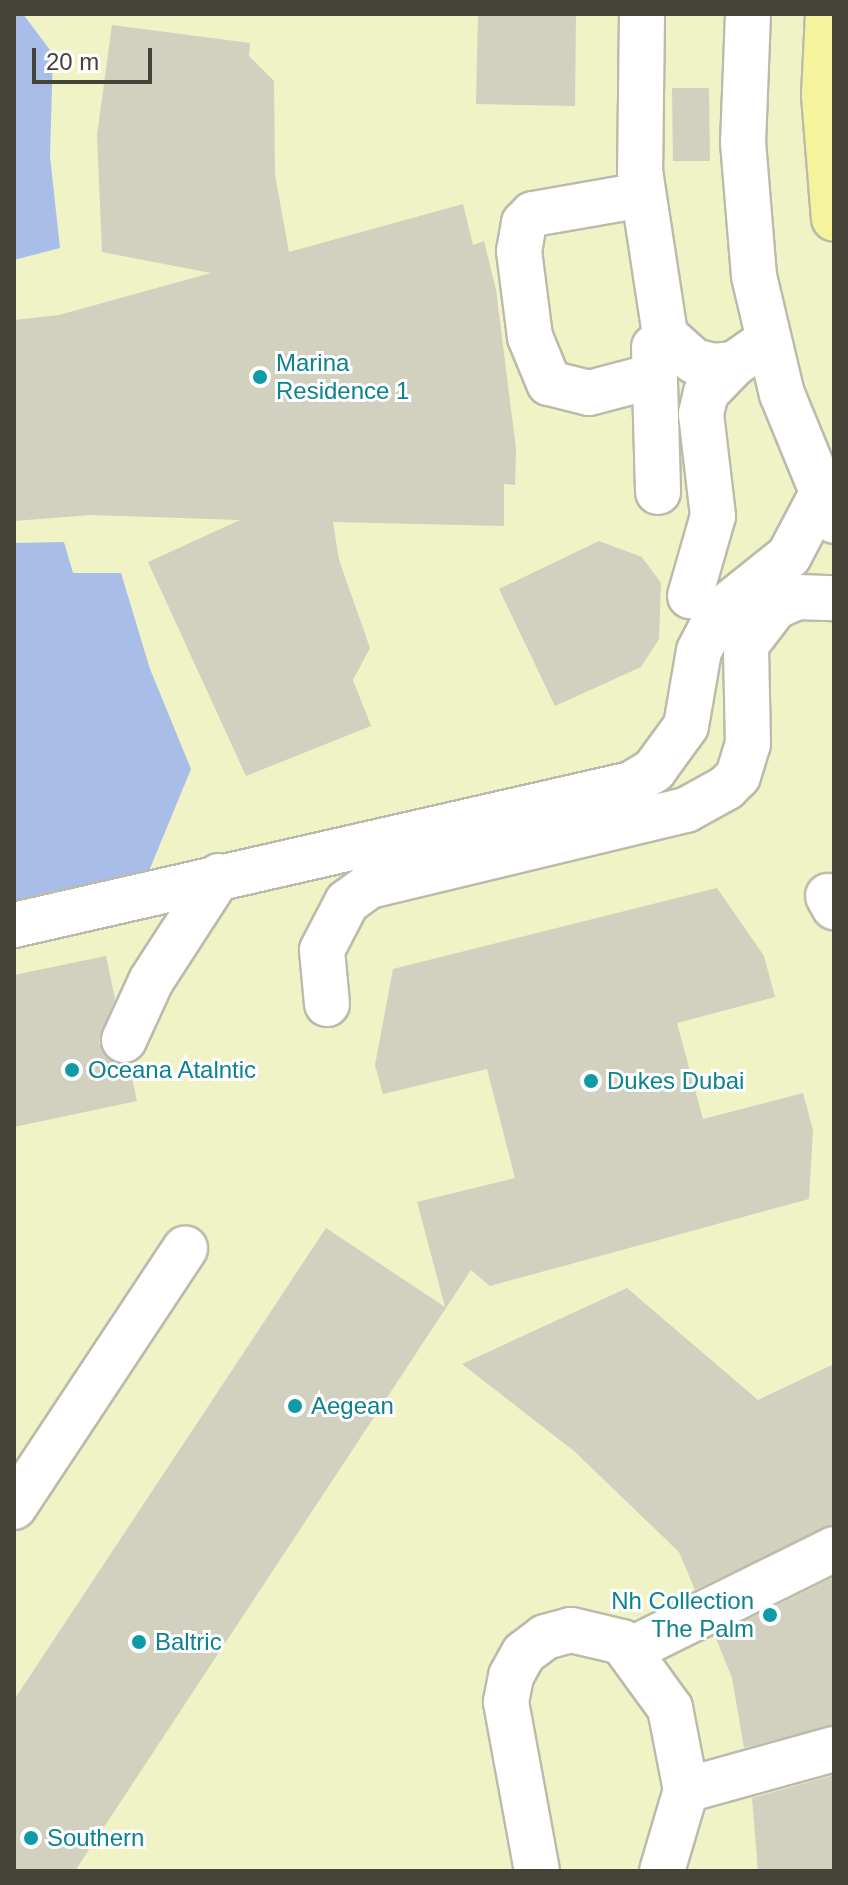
<!DOCTYPE html>
<style>
body{margin:0}
#map{position:relative;width:848px;height:1885px;overflow:hidden;background:#f2f2e7;font-family:Arial,sans-serif}
div>[style]{position:absolute}
.sand>*{inset:0;background:#f0f3c6}
.water>*{inset:0;background:#a9bde9}
.building>*{inset:0;background:#d2d0be}
.roads{filter:drop-shadow(2px 0 #bcbbab) drop-shadow(-2px 0 #bcbbab) drop-shadow(0 2px #bcbbab) drop-shadow(0 -2px #bcbbab)}
.minor>*{height:44px;margin:-22px;padding:0 22px;transform-origin:22px;border-radius:22px;background:#fff}
.major>*{height:44px;margin:-22px;padding:0 22px;transform-origin:22px;border-radius:22px;background:#f5f49d}
.dots>*{width:22px;height:22px;translate:-50% -50%;box-sizing:border-box;border:4px solid #fff;border-radius:50%}
span{translate:-50% -50%;white-space:nowrap;text-align:center;line-height:1.15;-webkit-text-stroke:6px #fff;paint-order:stroke}
.culture-label{font-size:24px;color:#0d838f}
.left{translate:0 -50%;text-align:left}
.right{translate:-100% -50%;text-align:right}
.frame{position:absolute;inset:0;border:16px solid #444337;pointer-events:none}
.scale{position:absolute;left:32px;top:48px;width:120px;height:36px;box-sizing:border-box;border:4px solid #444337;border-top:0;padding-left:10px;font-size:24px;line-height:28px;white-space:nowrap;color:#444337;-webkit-text-stroke:6px #fff;paint-order:stroke}
</style>
<div id="map">
<div class="sand">
<i style="clip-path:polygon(23px 14px,834px 14px,834px 1871px,14px 1871px,14px 933px,150px 669px,121px 574px,73px 573px,64px 542px,14px 543px,14px 260px,60px 248px,50px 156px,53px 54px)"></i>
</div>
<div class="water">
<i style="clip-path:polygon(14px 14px,23px 14px,53px 54px,50px 156px,60px 248px,14px 260px)"></i>
<i style="clip-path:polygon(64px 542px,73px 573px,121px 573px,150px 669px,191px 769px,135px 905px,14px 933px,14px 543px)"></i>
</div>
<div class="building">
<i style="clip-path:polygon(478px 14px,576px 14px,575px 106px,476px 104px)"></i>
<i style="clip-path:polygon(112px 25px,250px 43px,249px 56px,274px 81px,275px 175px,289px 252px,463px 204px,473px 245px,484px 241px,496px 290px,516px 449px,515px 485px,504px 484px,504px 526px,333px 522px,339px 560px,370px 648px,353px 680px,371px 726px,246px 776px,148px 562px,240px 520px,91px 515px,14px 521px,14px 320px,59px 315px,211px 273px,102px 252px,97px 135px)"></i>
<i style="clip-path:polygon(672px 88px,709px 88px,710px 161px,673px 161px)"></i>
<i style="clip-path:polygon(599px 541px,642px 557px,661px 583px,659px 639px,641px 667px,555px 706px,499px 589px)"></i>
<i style="clip-path:polygon(717px 888px,764px 956px,775px 997px,677px 1023px,703px 1119px,803px 1093px,813px 1130px,809px 1199px,490px 1286px,471px 1270px,75px 1871px,14px 1871px,14px 1700px,326px 1228px,445px 1307px,417px 1202px,515px 1178px,487px 1069px,383px 1094px,375px 1065px,393px 969px)"></i>
<i style="clip-path:polygon(106px 956px,115px 999px,99px 1043px,113px 1062px,129px 1064px,137px 1101px,14px 1127px,14px 975px)"></i>
<i style="clip-path:polygon(627px 1288px,758px 1400px,834px 1364px,834px 1524px,695px 1590px,679px 1552px,574px 1451px,462px 1364px)"></i>
<i style="clip-path:polygon(834px 1577px,834px 1725px,744px 1748px,732px 1678px,715px 1636px)"></i>
<i style="clip-path:polygon(834px 1775px,834px 1871px,758px 1871px,752px 1798px)"></i>
</div>
<div class="roads">
<div class="minor">
<i style="left:642px;top:14px;width:157px;rotate:90.7deg"></i>
<i style="left:640px;top:171px;width:166px;rotate:81.3deg"></i>
<i style="left:665px;top:335px;width:39px;rotate:42deg"></i>
<i style="left:694px;top:361px;width:21px;rotate:14deg"></i>
<i style="left:714px;top:366px;width:20px;rotate:-6deg"></i>
<i style="left:734px;top:364px;width:39px;rotate:-35deg"></i>
<i style="left:748px;top:14px;width:128px;rotate:92.2deg"></i>
<i style="left:743px;top:142px;width:134px;rotate:85.3deg"></i>
<i style="left:754px;top:276px;width:121px;rotate:76.7deg"></i>
<i style="left:782px;top:394px;width:137px;rotate:67.7deg"></i>
<i style="left:642px;top:195px;width:111px;rotate:170.1deg"></i>
<i style="left:533px;top:214px;width:13px;rotate:135deg"></i>
<i style="left:524px;top:223px;width:28px;rotate:100deg"></i>
<i style="left:519px;top:251px;width:87px;rotate:82.7deg"></i>
<i style="left:530px;top:337px;width:50px;rotate:67.6deg"></i>
<i style="left:549px;top:383px;width:41px;rotate:14deg"></i>
<i style="left:589px;top:393px;width:67px;rotate:-14.7deg"></i>
<i style="left:654px;top:347px;width:145px;rotate:88.4deg"></i>
<i style="left:690px;top:596px;width:83px;rotate:-74deg"></i>
<i style="left:713px;top:516px;width:103px;rotate:-96.7deg"></i>
<i style="left:701px;top:414px;width:22px;rotate:-77deg"></i>
<i style="left:706px;top:393px;width:40px;rotate:-46deg"></i>
<i style="left:828px;top:896px;width:13px;rotate:61deg"></i>
<i style="left:14px;top:925px;width:633px;rotate:-12.87deg"></i>
<i style="left:631px;top:784px;width:27px;rotate:-31deg"></i>
<i style="left:654px;top:770px;width:54px;rotate:-54deg"></i>
<i style="left:686px;top:726px;width:76px;rotate:-80.2deg"></i>
<i style="left:699px;top:651px;width:44px;rotate:-62.9deg"></i>
<i style="left:719px;top:612px;width:90px;rotate:-38.7deg"></i>
<i style="left:789px;top:556px;width:69px;rotate:-62.3deg"></i>
<i style="left:327px;top:1004px;width:54px;rotate:-95.3deg"></i>
<i style="left:322px;top:950px;width:54px;rotate:-62.5deg"></i>
<i style="left:347px;top:902px;width:27px;rotate:-36deg"></i>
<i style="left:369px;top:886px;width:326px;rotate:-13.5deg"></i>
<i style="left:686px;top:810px;width:46px;rotate:-28.8deg"></i>
<i style="left:726px;top:788px;width:17px;rotate:-45deg"></i>
<i style="left:738px;top:776px;width:34px;rotate:-73deg"></i>
<i style="left:748px;top:744px;width:99px;rotate:-91.2deg"></i>
<i style="left:746px;top:645px;width:48px;rotate:-52.7deg"></i>
<i style="left:775px;top:607px;width:24px;rotate:-24deg"></i>
<i style="left:797px;top:597px;width:37px;rotate:2deg"></i>
<i style="left:124px;top:1040px;width:65px;rotate:-65.4deg"></i>
<i style="left:151px;top:981px;width:125px;rotate:-57.1deg"></i>
<i style="left:14px;top:1507px;width:310px;rotate:-56.5deg"></i>
<i style="left:630px;top:1650px;width:228px;rotate:-26.3deg"></i>
<i style="left:686px;top:1790px;width:154px;rotate:-15.5deg"></i>
<i style="left:537px;top:1871px;width:172px;rotate:-100.4deg"></i>
<i style="left:506px;top:1702px;width:26px;rotate:-79deg"></i>
<i style="left:511px;top:1676px;width:26px;rotate:-61deg"></i>
<i style="left:524px;top:1653px;width:26px;rotate:-37deg"></i>
<i style="left:545px;top:1637px;width:27px;rotate:-15deg"></i>
<i style="left:571px;top:1630px;width:52px;rotate:13.2deg"></i>
<i style="left:622px;top:1642px;width:82px;rotate:54deg"></i>
<i style="left:670px;top:1708px;width:84px;rotate:79deg"></i>
<i style="left:686px;top:1790px;width:84px;rotate:106.5deg"></i>
</div>
<div class="major">
<i style="left:828px;top:14px;width:81px;rotate:92.8deg"></i>
<i style="left:824px;top:95px;width:124px;rotate:85.4deg"></i>
</div>
</div>
<div class="dots">
<i style="left:260px;top:377px;background:#0f9aa8"></i>
<i style="left:72px;top:1070px;background:#0f9aa8"></i>
<i style="left:591px;top:1081px;background:#0f9aa8"></i>
<i style="left:295px;top:1406px;background:#0f9aa8"></i>
<i style="left:770px;top:1615px;background:#0f9aa8"></i>
<i style="left:139px;top:1642px;background:#0f9aa8"></i>
<i style="left:31px;top:1838px;background:#0f9aa8"></i>
</div>
<div class="culture-label">
<span class="left" style="left:276px;top:377px">Marina<br>Residence 1</span>
<span class="left" style="left:88px;top:1070px">Oceana Atalntic</span>
<span class="left" style="left:607px;top:1081px">Dukes Dubai</span>
<span class="left" style="left:311px;top:1406px">Aegean</span>
<span class="right" style="left:754px;top:1615px">Nh Collection<br>The Palm</span>
<span class="left" style="left:155px;top:1642px">Baltric</span>
<span class="left" style="left:47px;top:1838px">Southern</span>
</div>
<div class="frame"></div>
<div class="scale">20 m</div>
</div>
